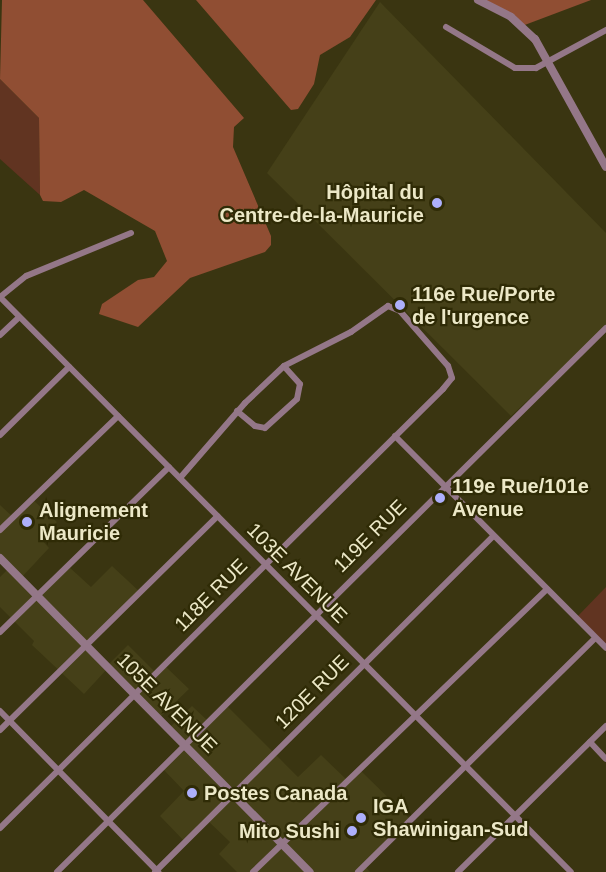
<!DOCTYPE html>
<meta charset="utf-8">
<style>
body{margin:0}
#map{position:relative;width:606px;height:872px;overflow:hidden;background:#3a3511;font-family:Helvetica,sans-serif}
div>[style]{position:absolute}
.built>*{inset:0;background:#454018}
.green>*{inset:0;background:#613421}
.forest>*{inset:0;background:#904e33}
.minor>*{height:6px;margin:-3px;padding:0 3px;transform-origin:3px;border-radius:3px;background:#947788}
.tertiary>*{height:8px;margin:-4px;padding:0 4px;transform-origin:4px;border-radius:4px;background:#947788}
.dots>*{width:16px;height:16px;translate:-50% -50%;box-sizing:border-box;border:3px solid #2f2b06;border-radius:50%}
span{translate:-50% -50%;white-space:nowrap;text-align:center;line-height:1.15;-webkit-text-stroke:4.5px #2f2b06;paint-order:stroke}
.poi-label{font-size:20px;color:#ece8c7;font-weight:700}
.right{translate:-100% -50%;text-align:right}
.left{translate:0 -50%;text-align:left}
.street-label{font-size:20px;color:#ece8c7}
</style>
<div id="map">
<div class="built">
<i style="clip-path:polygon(380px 2px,606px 233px,606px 327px,511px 416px,267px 173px)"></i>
<i style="clip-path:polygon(32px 499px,57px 522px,40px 538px,49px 548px,21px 578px,37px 595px,68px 566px,91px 587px,112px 566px,141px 593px,87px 645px,107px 666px,128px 645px,156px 673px,164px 665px,189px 689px,161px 716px,171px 726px,192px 706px,208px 721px,225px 704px,298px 777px,321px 755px,347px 780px,359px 769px,411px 820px,365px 866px,370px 872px,237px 872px,219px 854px,230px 842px,207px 820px,185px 842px,160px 816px,184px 791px,162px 768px,184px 745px,108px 668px,84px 694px,32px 645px,34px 641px,0 607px,0 577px,9px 568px,0 558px,0 505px,13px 517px)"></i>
</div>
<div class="green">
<i style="clip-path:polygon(0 79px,39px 118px,40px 195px,0 159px)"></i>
<i style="clip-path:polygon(606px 587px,606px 648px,576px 618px)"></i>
</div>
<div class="forest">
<i style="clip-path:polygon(2px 0,143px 0,244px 118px,234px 127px,233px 147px,271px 236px,271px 245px,265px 252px,190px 278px,138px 327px,99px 314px,102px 304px,138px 280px,154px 277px,167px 261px,155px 231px,84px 190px,61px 202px,43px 201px,40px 195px,39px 118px,0 79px)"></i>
<i style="clip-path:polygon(196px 0,376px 0,350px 37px,320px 55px,314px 84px,298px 109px,291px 110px)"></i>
<i style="clip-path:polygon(478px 0,591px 0,522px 26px)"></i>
</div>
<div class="minor">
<i style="left:446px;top:27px;width:80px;rotate:30.7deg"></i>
<i style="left:515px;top:68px;width:21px"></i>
<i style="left:536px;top:68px;width:80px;rotate:-28.5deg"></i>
<i style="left:131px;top:233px;width:113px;rotate:157.7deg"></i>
<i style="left:26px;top:276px;width:33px;rotate:141deg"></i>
<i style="left:0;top:297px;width:810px;rotate:45.2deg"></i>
<i style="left:0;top:335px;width:26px;rotate:-43deg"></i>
<i style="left:237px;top:411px;width:23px;rotate:40deg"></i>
<i style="left:255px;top:426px;width:10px;rotate:11deg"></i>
<i style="left:265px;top:428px;width:43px;rotate:-42.2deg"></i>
<i style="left:297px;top:399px;width:15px;rotate:-79deg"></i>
<i style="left:300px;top:384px;width:24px;rotate:-132deg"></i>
<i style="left:0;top:435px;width:97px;rotate:-44.6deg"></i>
<i style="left:395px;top:436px;width:299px;rotate:45.1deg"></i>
<i style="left:0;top:530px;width:164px;rotate:-44deg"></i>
<i style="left:0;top:632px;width:236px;rotate:-44.3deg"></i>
<i style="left:0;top:711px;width:226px;rotate:45.5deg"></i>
<i style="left:0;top:730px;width:305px;rotate:-44.5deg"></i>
<i style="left:590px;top:742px;width:23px;rotate:47deg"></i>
<i style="left:0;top:828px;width:624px;rotate:-44.74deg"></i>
<i style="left:443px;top:389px;width:14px;rotate:-51deg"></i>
<i style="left:452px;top:378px;width:13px;rotate:-108deg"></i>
<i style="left:448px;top:366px;width:73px;rotate:-131.1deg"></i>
<i style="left:400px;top:311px;width:13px;rotate:-157deg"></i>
<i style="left:388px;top:306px;width:45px;rotate:144.9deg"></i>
<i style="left:351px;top:332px;width:75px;rotate:153.1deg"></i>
<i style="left:284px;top:366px;width:54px;rotate:136.5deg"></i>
<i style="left:245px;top:403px;width:99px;rotate:130.9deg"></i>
<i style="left:57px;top:872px;width:773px;rotate:-44.74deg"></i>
<i style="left:155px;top:872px;width:477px;rotate:-44.8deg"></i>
<i style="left:253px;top:872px;width:408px;rotate:-43.9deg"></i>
<i style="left:358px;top:872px;width:333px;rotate:-44.6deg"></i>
<i style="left:458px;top:872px;width:208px;rotate:-44.6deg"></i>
</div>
<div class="tertiary">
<i style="left:478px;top:0;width:37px;rotate:27deg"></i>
<i style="left:511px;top:17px;width:33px;rotate:43deg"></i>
<i style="left:535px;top:39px;width:146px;rotate:61deg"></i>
<i style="left:0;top:558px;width:441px;rotate:45.4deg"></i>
</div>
<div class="dots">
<i style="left:437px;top:203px;background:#adaffb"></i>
<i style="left:400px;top:305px;background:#adaffb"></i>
<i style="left:440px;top:498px;background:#adaffb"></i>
<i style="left:27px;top:522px;background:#adaffb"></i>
<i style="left:192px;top:793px;background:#adaffb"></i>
<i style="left:361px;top:818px;background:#adaffb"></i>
<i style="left:352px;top:831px;background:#adaffb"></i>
</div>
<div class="poi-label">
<span class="right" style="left:424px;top:204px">Hôpital du<br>Centre-de-la-Mauricie</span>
<span class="left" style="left:412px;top:306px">116e Rue/Porte<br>de l'urgence</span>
<span class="left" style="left:452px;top:498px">119e Rue/101e<br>Avenue</span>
<span class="left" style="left:39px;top:522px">Alignement<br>Mauricie</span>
<span class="left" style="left:204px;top:793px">Postes Canada</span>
<span class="left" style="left:373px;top:818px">IGA<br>Shawinigan-Sud</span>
<span class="right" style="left:340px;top:831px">Mito Sushi</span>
</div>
<div class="street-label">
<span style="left:370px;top:536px;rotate:-45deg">119E RUE</span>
<span style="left:297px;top:573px;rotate:45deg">103E AVENUE</span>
<span style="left:211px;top:595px;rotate:-45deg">118E RUE</span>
<span style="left:312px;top:692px;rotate:-45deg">120E RUE</span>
<span style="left:167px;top:703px;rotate:45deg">105E AVENUE</span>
</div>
</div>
